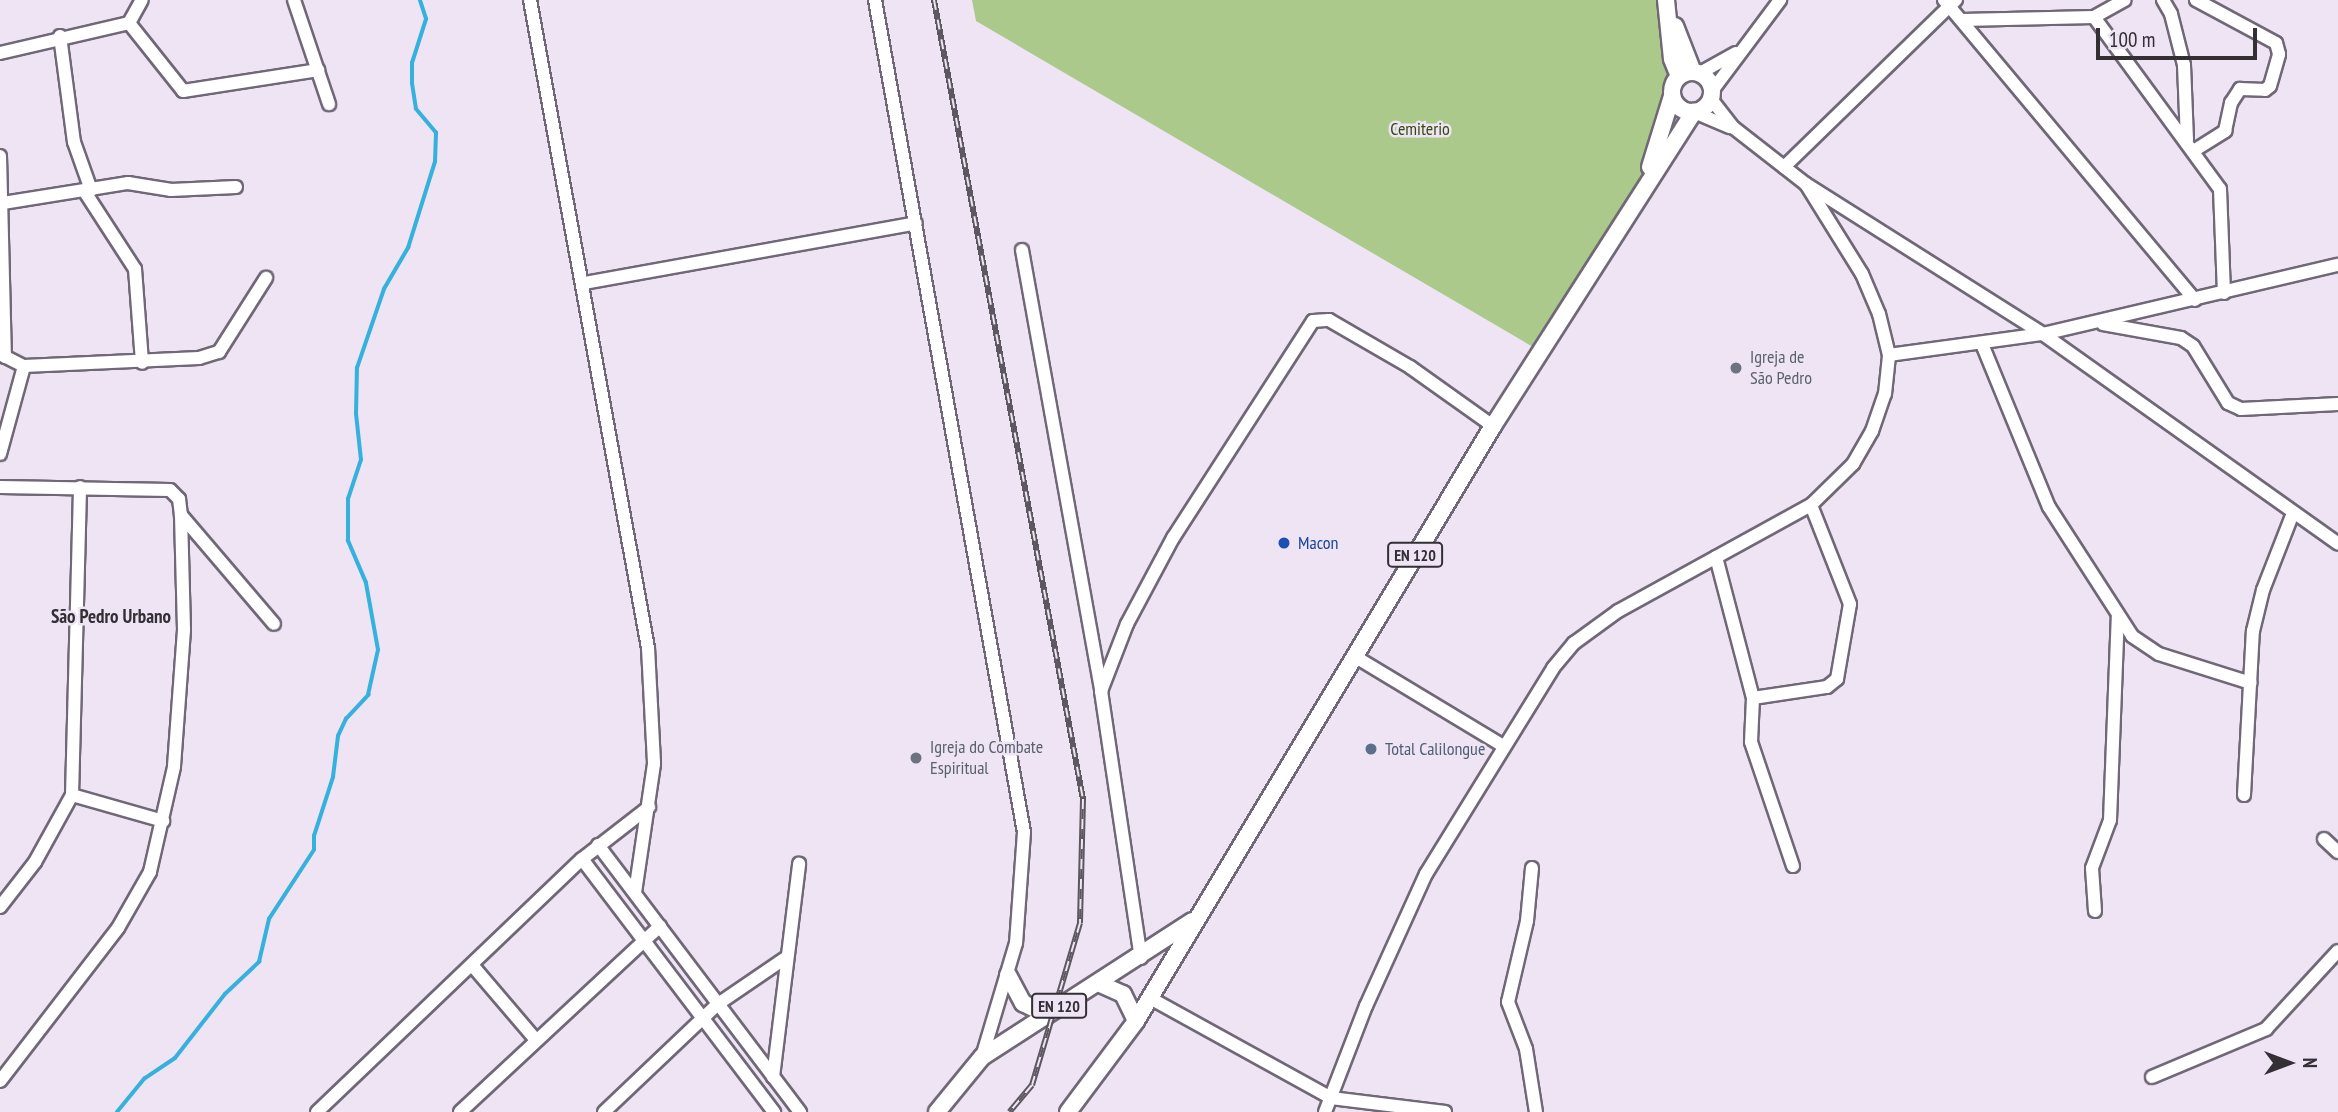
<!DOCTYPE html>
<meta charset="utf-8">
<style>
body{margin:0}
#map{position:relative;width:2338px;height:1112px;overflow:hidden;background:#eee4f4;font-family:"PT Sans Narrow",sans-serif}
div>[style]{position:absolute}
.green>*{inset:0;background:#abc98a}
.stream>*{height:3.5px;margin:-1.75px;padding:0 1.75px;transform-origin:1.75px;border-radius:1.75px;background:#36b0dc}
.roads{filter:drop-shadow(2px 0 #706876) drop-shadow(-2px 0 #706876) drop-shadow(0 2px #706876) drop-shadow(0 -2px #706876)}
.minor>*{height:12px;margin:-6px;padding:0 6px;transform-origin:6px;border-radius:6px;background:#fff}
.major>*{height:16px;margin:-8px;padding:0 8px;transform-origin:8px;border-radius:8px;background:#fff}
.major>.ring{margin:-8px;padding:0;box-sizing:content-box;background:none;border:16px solid #fff;border-radius:50%}
.rail>*{height:6px;margin-top:-3px;transform-origin:0;background:repeating-linear-gradient(90deg,#eee4f4 0 10px,#5d575f 0 20px);box-sizing:border-box;border-block:2px solid #5d575f}
.dots>*{width:19px;height:19px;translate:-50% -50%;box-sizing:border-box;border:4px solid #eee4f4;border-radius:50%}
span{translate:-50% -50%;white-space:nowrap;text-align:center;line-height:1.15;-webkit-text-stroke:5px #eee4f4;paint-order:stroke}
.shield-label span{padding:2px 5px;background:#eee4f4;border:2px solid;border-radius:5px;-webkit-text-stroke-width:0}
.shield-label{font-size:16px;color:#332f35;font-weight:700}
.park-label{font-size:18px;color:#334b0d}
.worship-label{font-size:18px;color:#5b616d}
.left{translate:0 -50%;text-align:left}
.transit-label{font-size:18px;color:#164399}
.service-label{font-size:18px;color:#4e5e75}
.neighbourhood-label{font-size:19px;color:#332f35;font-weight:700}
.north{position:absolute;left:2254px;top:1028px;width:70px;height:70px;-webkit-text-stroke:5px #eee4f4;paint-order:stroke;rotate:90deg;font-size:19px;font-weight:700;line-height:28px;text-align:center;color:#332f35}
.north::after{content:'';display:block;margin:auto;width:24px;height:32px;background:#332f35;clip-path:polygon(50% 0,100% 100%,50% 72%,0 100%)}
.scale{position:absolute;left:2096px;top:28px;width:161px;height:32px;box-sizing:border-box;border:4px solid #332f35;border-top:0;padding-left:9px;font-size:21px;line-height:24px;white-space:nowrap;color:#332f35;-webkit-text-stroke:5px #eee4f4;paint-order:stroke}
</style>
<div id="map">
<div class="green">
<i style="clip-path:polygon(972px 0,1666px 0,1675px 82px,1640px 196px,1540px 351px,976px 21px)"></i>
</div>
<div class="stream">
<i style="left:117px;top:1112px;width:43px;rotate:-50.7deg"></i>
<i style="left:144px;top:1079px;width:37px;rotate:-34deg"></i>
<i style="left:175px;top:1058px;width:81px;rotate:-52deg"></i>
<i style="left:225px;top:994px;width:47px;rotate:-43.3deg"></i>
<i style="left:259px;top:962px;width:44px;rotate:-76.9deg"></i>
<i style="left:269px;top:919px;width:82px;rotate:-56.9deg"></i>
<i style="left:314px;top:850px;width:14px;rotate:-90deg"></i>
<i style="left:314px;top:836px;width:62px;rotate:-72.1deg"></i>
<i style="left:333px;top:777px;width:41px;rotate:-83deg"></i>
<i style="left:338px;top:736px;width:19px;rotate:-65deg"></i>
<i style="left:346px;top:719px;width:33px;rotate:-47deg"></i>
<i style="left:368px;top:695px;width:46px;rotate:-77.5deg"></i>
<i style="left:378px;top:650px;width:68px;rotate:-100.2deg"></i>
<i style="left:366px;top:583px;width:46px;rotate:-113.2deg"></i>
<i style="left:348px;top:541px;width:42px;rotate:-90deg"></i>
<i style="left:348px;top:499px;width:41px;rotate:-71.6deg"></i>
<i style="left:361px;top:460px;width:46px;rotate:-96.2deg"></i>
<i style="left:356px;top:414px;width:46px;rotate:-88.8deg"></i>
<i style="left:357px;top:368px;width:83px;rotate:-71.1deg"></i>
<i style="left:384px;top:289px;width:48px;rotate:-59.7deg"></i>
<i style="left:408px;top:248px;width:90px;rotate:-72.6deg"></i>
<i style="left:435px;top:162px;width:29px;rotate:-88deg"></i>
<i style="left:436px;top:133px;width:31px;rotate:-130deg"></i>
<i style="left:416px;top:109px;width:26px;rotate:-99deg"></i>
<i style="left:412px;top:83px;width:20px;rotate:-90deg"></i>
<i style="left:412px;top:63px;width:46px;rotate:-72.3deg"></i>
<i style="left:426px;top:19px;width:20px;rotate:-108deg"></i>
</div>
<div class="roads">
<div class="minor">
<i style="left:294px;top:0;width:110px;rotate:71.4deg"></i>
<i style="left:530px;top:0;width:659px;rotate:79.68deg"></i>
<i style="left:648px;top:648px;width:116px;rotate:87deg"></i>
<i style="left:654px;top:764px;width:130px;rotate:98.4deg"></i>
<i style="left:875px;top:0;width:845px;rotate:79.85deg"></i>
<i style="left:1024px;top:832px;width:111px;rotate:94.1deg"></i>
<i style="left:1016px;top:943px;width:119px;rotate:106.6deg"></i>
<i style="left:1944px;top:0;width:391px;rotate:50.1deg"></i>
<i style="left:2163px;top:0;width:16px;rotate:60deg"></i>
<i style="left:2171px;top:14px;width:53px;rotate:75.7deg"></i>
<i style="left:2184px;top:65px;width:75px;rotate:87.7deg"></i>
<i style="left:2094px;top:17px;width:213px;rotate:53.8deg"></i>
<i style="left:2220px;top:189px;width:104px;rotate:87.8deg"></i>
<i style="left:1962px;top:20px;width:132px;rotate:-1.3deg"></i>
<i style="left:2094px;top:17px;width:35px;rotate:-29deg"></i>
<i style="left:129px;top:23px;width:87px;rotate:51.5deg"></i>
<i style="left:183px;top:91px;width:137px;rotate:-8.8deg"></i>
<i style="left:60px;top:36px;width:107px;rotate:82.5deg"></i>
<i style="left:74px;top:142px;width:51px;rotate:70.5deg"></i>
<i style="left:0;top:53px;width:132px;rotate:-13.1deg"></i>
<i style="left:129px;top:23px;width:26px;rotate:-61deg"></i>
<i style="left:1700px;top:73px;width:41px;rotate:-29.1deg"></i>
<i style="left:1712px;top:91px;width:114px;rotate:-53.2deg"></i>
<i style="left:1711px;top:99px;width:37px;rotate:52deg"></i>
<i style="left:1734px;top:128px;width:91px;rotate:37.9deg"></i>
<i style="left:1806px;top:184px;width:280px;rotate:32.3deg"></i>
<i style="left:2043px;top:334px;width:362px;rotate:35.4deg"></i>
<i style="left:1694px;top:112px;width:39px;rotate:23deg"></i>
<i style="left:2195px;top:150px;width:36px;rotate:-32deg"></i>
<i style="left:2225px;top:131px;width:29px;rotate:-78deg"></i>
<i style="left:2231px;top:103px;width:17px;rotate:-57deg"></i>
<i style="left:2240px;top:89px;width:25px;rotate:2deg"></i>
<i style="left:2265px;top:90px;width:6px;rotate:-39deg"></i>
<i style="left:2270px;top:86px;width:33px;rotate:-74deg"></i>
<i style="left:2279px;top:54px;width:11px;rotate:-105deg"></i>
<i style="left:2276px;top:43px;width:91px;rotate:-151.7deg"></i>
<i style="left:0;top:156px;width:201px;rotate:88.6deg"></i>
<i style="left:1784px;top:167px;width:240px;rotate:-44.2deg"></i>
<i style="left:85px;top:192px;width:92px;rotate:57deg"></i>
<i style="left:135px;top:269px;width:94px;rotate:85.7deg"></i>
<i style="left:3px;top:203px;width:127px;rotate:-9.1deg"></i>
<i style="left:128px;top:183px;width:44px;rotate:9.2deg"></i>
<i style="left:171px;top:190px;width:65px;rotate:-2.6deg"></i>
<i style="left:1022px;top:250px;width:448px;rotate:79.8deg"></i>
<i style="left:1101px;top:691px;width:270px;rotate:81.5deg"></i>
<i style="left:584px;top:283px;width:337px;rotate:-10.2deg"></i>
<i style="left:2103px;top:324px;width:79px;rotate:10.2deg"></i>
<i style="left:2181px;top:338px;width:14px;rotate:34deg"></i>
<i style="left:2193px;top:346px;width:67px;rotate:58.4deg"></i>
<i style="left:2228px;top:403px;width:14px;rotate:25deg"></i>
<i style="left:2241px;top:409px;width:97px;rotate:-3deg"></i>
<i style="left:1982px;top:344px;width:176px;rotate:67.7deg"></i>
<i style="left:2049px;top:507px;width:153px;rotate:57.2deg"></i>
<i style="left:2132px;top:636px;width:32px;rotate:34deg"></i>
<i style="left:2159px;top:654px;width:96px;rotate:17.5deg"></i>
<i style="left:0;top:354px;width:27px;rotate:27deg"></i>
<i style="left:24px;top:366px;width:175px;rotate:-2.6deg"></i>
<i style="left:199px;top:358px;width:21px;rotate:-17deg"></i>
<i style="left:219px;top:352px;width:88px;rotate:-57.6deg"></i>
<i style="left:1889px;top:355px;width:155px;rotate:-7.8deg"></i>
<i style="left:2043px;top:334px;width:303px;rotate:-13.2deg"></i>
<i style="left:0;top:454px;width:91px;rotate:-74.7deg"></i>
<i style="left:0;top:487px;width:170px;rotate:1deg"></i>
<i style="left:170px;top:490px;width:13px;rotate:45deg"></i>
<i style="left:179px;top:499px;width:16px;rotate:83deg"></i>
<i style="left:181px;top:515px;width:115px;rotate:88.5deg"></i>
<i style="left:184px;top:630px;width:137px;rotate:94.2deg"></i>
<i style="left:174px;top:767px;width:108px;rotate:102.9deg"></i>
<i style="left:150px;top:872px;width:64px;rotate:119.7deg"></i>
<i style="left:118px;top:928px;width:193px;rotate:127.6deg"></i>
<i style="left:181px;top:515px;width:143px;rotate:49.5deg"></i>
<i style="left:1716px;top:557px;width:146px;rotate:75.3deg"></i>
<i style="left:1753px;top:698px;width:44px;rotate:92.6deg"></i>
<i style="left:1751px;top:742px;width:131px;rotate:71.3deg"></i>
<i style="left:1354px;top:656px;width:174px;rotate:31.1deg"></i>
<i style="left:1101px;top:691px;width:72px;rotate:-68.8deg"></i>
<i style="left:1127px;top:624px;width:98px;rotate:-61.9deg"></i>
<i style="left:1173px;top:538px;width:258px;rotate:-57.2deg"></i>
<i style="left:1313px;top:321px;width:16px;rotate:-4deg"></i>
<i style="left:1329px;top:320px;width:94px;rotate:30.1deg"></i>
<i style="left:1410px;top:367px;width:102px;rotate:35.4deg"></i>
<i style="left:1753px;top:698px;width:75px;rotate:-8.5deg"></i>
<i style="left:1827px;top:687px;width:13px;rotate:-39deg"></i>
<i style="left:1837px;top:679px;width:76px;rotate:-80.2deg"></i>
<i style="left:1850px;top:604px;width:106px;rotate:-111.5deg"></i>
<i style="left:72px;top:795px;width:95px;rotate:15.9deg"></i>
<i style="left:2244px;top:795px;width:164px;rotate:-86.9deg"></i>
<i style="left:2253px;top:631px;width:42px;rotate:-76.3deg"></i>
<i style="left:2263px;top:590px;width:83px;rotate:-68.7deg"></i>
<i style="left:2324px;top:839px;width:19px;rotate:43deg"></i>
<i style="left:598px;top:845px;width:335px;rotate:52.9deg"></i>
<i style="left:582px;top:859px;width:318px;rotate:52.8deg"></i>
<i style="left:1532px;top:868px;width:53px;rotate:95.4deg"></i>
<i style="left:1527px;top:921px;width:83px;rotate:103.2deg"></i>
<i style="left:1508px;top:1002px;width:50px;rotate:69deg"></i>
<i style="left:1526px;top:1049px;width:64px;rotate:81deg"></i>
<i style="left:0;top:907px;width:57px;rotate:-52.1deg"></i>
<i style="left:35px;top:862px;width:77px;rotate:-61.1deg"></i>
<i style="left:72px;top:795px;width:308px;rotate:-88.5deg"></i>
<i style="left:2095px;top:911px;width:43px;rotate:-94deg"></i>
<i style="left:2092px;top:868px;width:51px;rotate:-69.4deg"></i>
<i style="left:2110px;top:820px;width:204px;rotate:-87.8deg"></i>
<i style="left:472px;top:965px;width:99px;rotate:49.5deg"></i>
<i style="left:1150px;top:998px;width:207px;rotate:28.9deg"></i>
<i style="left:1331px;top:1098px;width:115px;rotate:7deg"></i>
<i style="left:773px;top:1077px;width:215px;rotate:-83deg"></i>
<i style="left:2152px;top:1077px;width:124px;rotate:-22.8deg"></i>
<i style="left:2266px;top:1029px;width:106px;rotate:-47.3deg"></i>
<i style="left:317px;top:1112px;width:366px;rotate:-43.7deg"></i>
<i style="left:582px;top:859px;width:85px;rotate:-37.8deg"></i>
<i style="left:460px;top:1112px;width:273px;rotate:-42.9deg"></i>
<i style="left:604px;top:1112px;width:157px;rotate:-43.5deg"></i>
<i style="left:718px;top:1004px;width:83px;rotate:-34.3deg"></i>
<i style="left:1325px;top:1112px;width:114px;rotate:-68.9deg"></i>
<i style="left:1366px;top:1006px;width:145px;rotate:-65.6deg"></i>
<i style="left:1426px;top:874px;width:242px;rotate:-58.3deg"></i>
<i style="left:1553px;top:668px;width:33px;rotate:-50deg"></i>
<i style="left:1574px;top:643px;width:54px;rotate:-36deg"></i>
<i style="left:1618px;top:611px;width:220px;rotate:-28.8deg"></i>
<i style="left:1811px;top:505px;width:59px;rotate:-44.3deg"></i>
<i style="left:1853px;top:464px;width:38px;rotate:-60deg"></i>
<i style="left:1872px;top:431px;width:39px;rotate:-71deg"></i>
<i style="left:1885px;top:394px;width:39px;rotate:-84deg"></i>
<i style="left:1889px;top:355px;width:42px;rotate:-103.7deg"></i>
<i style="left:1879px;top:314px;width:43px;rotate:-113deg"></i>
<i style="left:1862px;top:274px;width:106px;rotate:-121.9deg"></i>
</div>
<div class="major">
<i style="left:1666px;top:0;width:59px;rotate:84.2deg"></i>
<i style="left:1672px;top:59px;width:18px;rotate:68deg"></i>
<i style="left:1675px;top:26px;width:49px;rotate:68.6deg"></i>
<i class="ring" style="left:1672px;top:72px;width:24px;height:24px"></i>
<i style="left:1650px;top:167px;width:74px;rotate:-72.8deg"></i>
<i style="left:1008px;top:975px;width:32px;rotate:62deg"></i>
<i style="left:1023px;top:1003px;width:25px;rotate:26deg"></i>
<i style="left:1098px;top:983px;width:27px;rotate:24deg"></i>
<i style="left:1123px;top:994px;width:30px;rotate:64deg"></i>
<i style="left:937px;top:1112px;width:71px;rotate:-50.7deg"></i>
<i style="left:982px;top:1057px;width:250px;rotate:-32.9deg"></i>
<i style="left:1068px;top:1112px;width:114px;rotate:-53.2deg"></i>
<i style="left:1136px;top:1021px;width:694px;rotate:-59.04deg"></i>
<i style="left:1493px;top:426px;width:373px;rotate:-57.4deg"></i>
</div>
</div>
<div class="rail">
<i style="left:934px;top:0;width:813px;rotate:79.44deg"></i>
<i style="left:1083px;top:799px;width:124px;rotate:91.4deg"></i>
<i style="left:1080px;top:923px;width:169px;rotate:106.5deg"></i>
<i style="left:1032px;top:1085px;width:35px;rotate:130deg"></i>
</div>
<div class="dots">
<i style="left:1736px;top:368px;background:#6b7280"></i>
<i style="left:1284px;top:543px;background:#1a4fb4"></i>
<i style="left:1371px;top:749px;background:#5c6f8a"></i>
<i style="left:916px;top:758px;background:#6b7280"></i>
</div>
<div class="shield-label">
<span style="left:1415px;top:555px">EN 120</span>
<span style="left:1059px;top:1006px">EN 120</span>
</div>
<div class="park-label">
<span style="left:1420px;top:129px">Cemiterio</span>
</div>
<div class="worship-label">
<span class="left" style="left:1750px;top:368px">Igreja de<br>São Pedro</span>
<span class="left" style="left:930px;top:758px">Igreja do Combate<br>Espiritual</span>
</div>
<div class="transit-label">
<span class="left" style="left:1298px;top:543px">Macon</span>
</div>
<div class="service-label">
<span class="left" style="left:1385px;top:749px">Total Calilongue</span>
</div>
<div class="neighbourhood-label">
<span style="left:111px;top:617px">São Pedro Urbano</span>
</div>
<div class="north">N</div>
<div class="scale">100 m</div>
</div>
